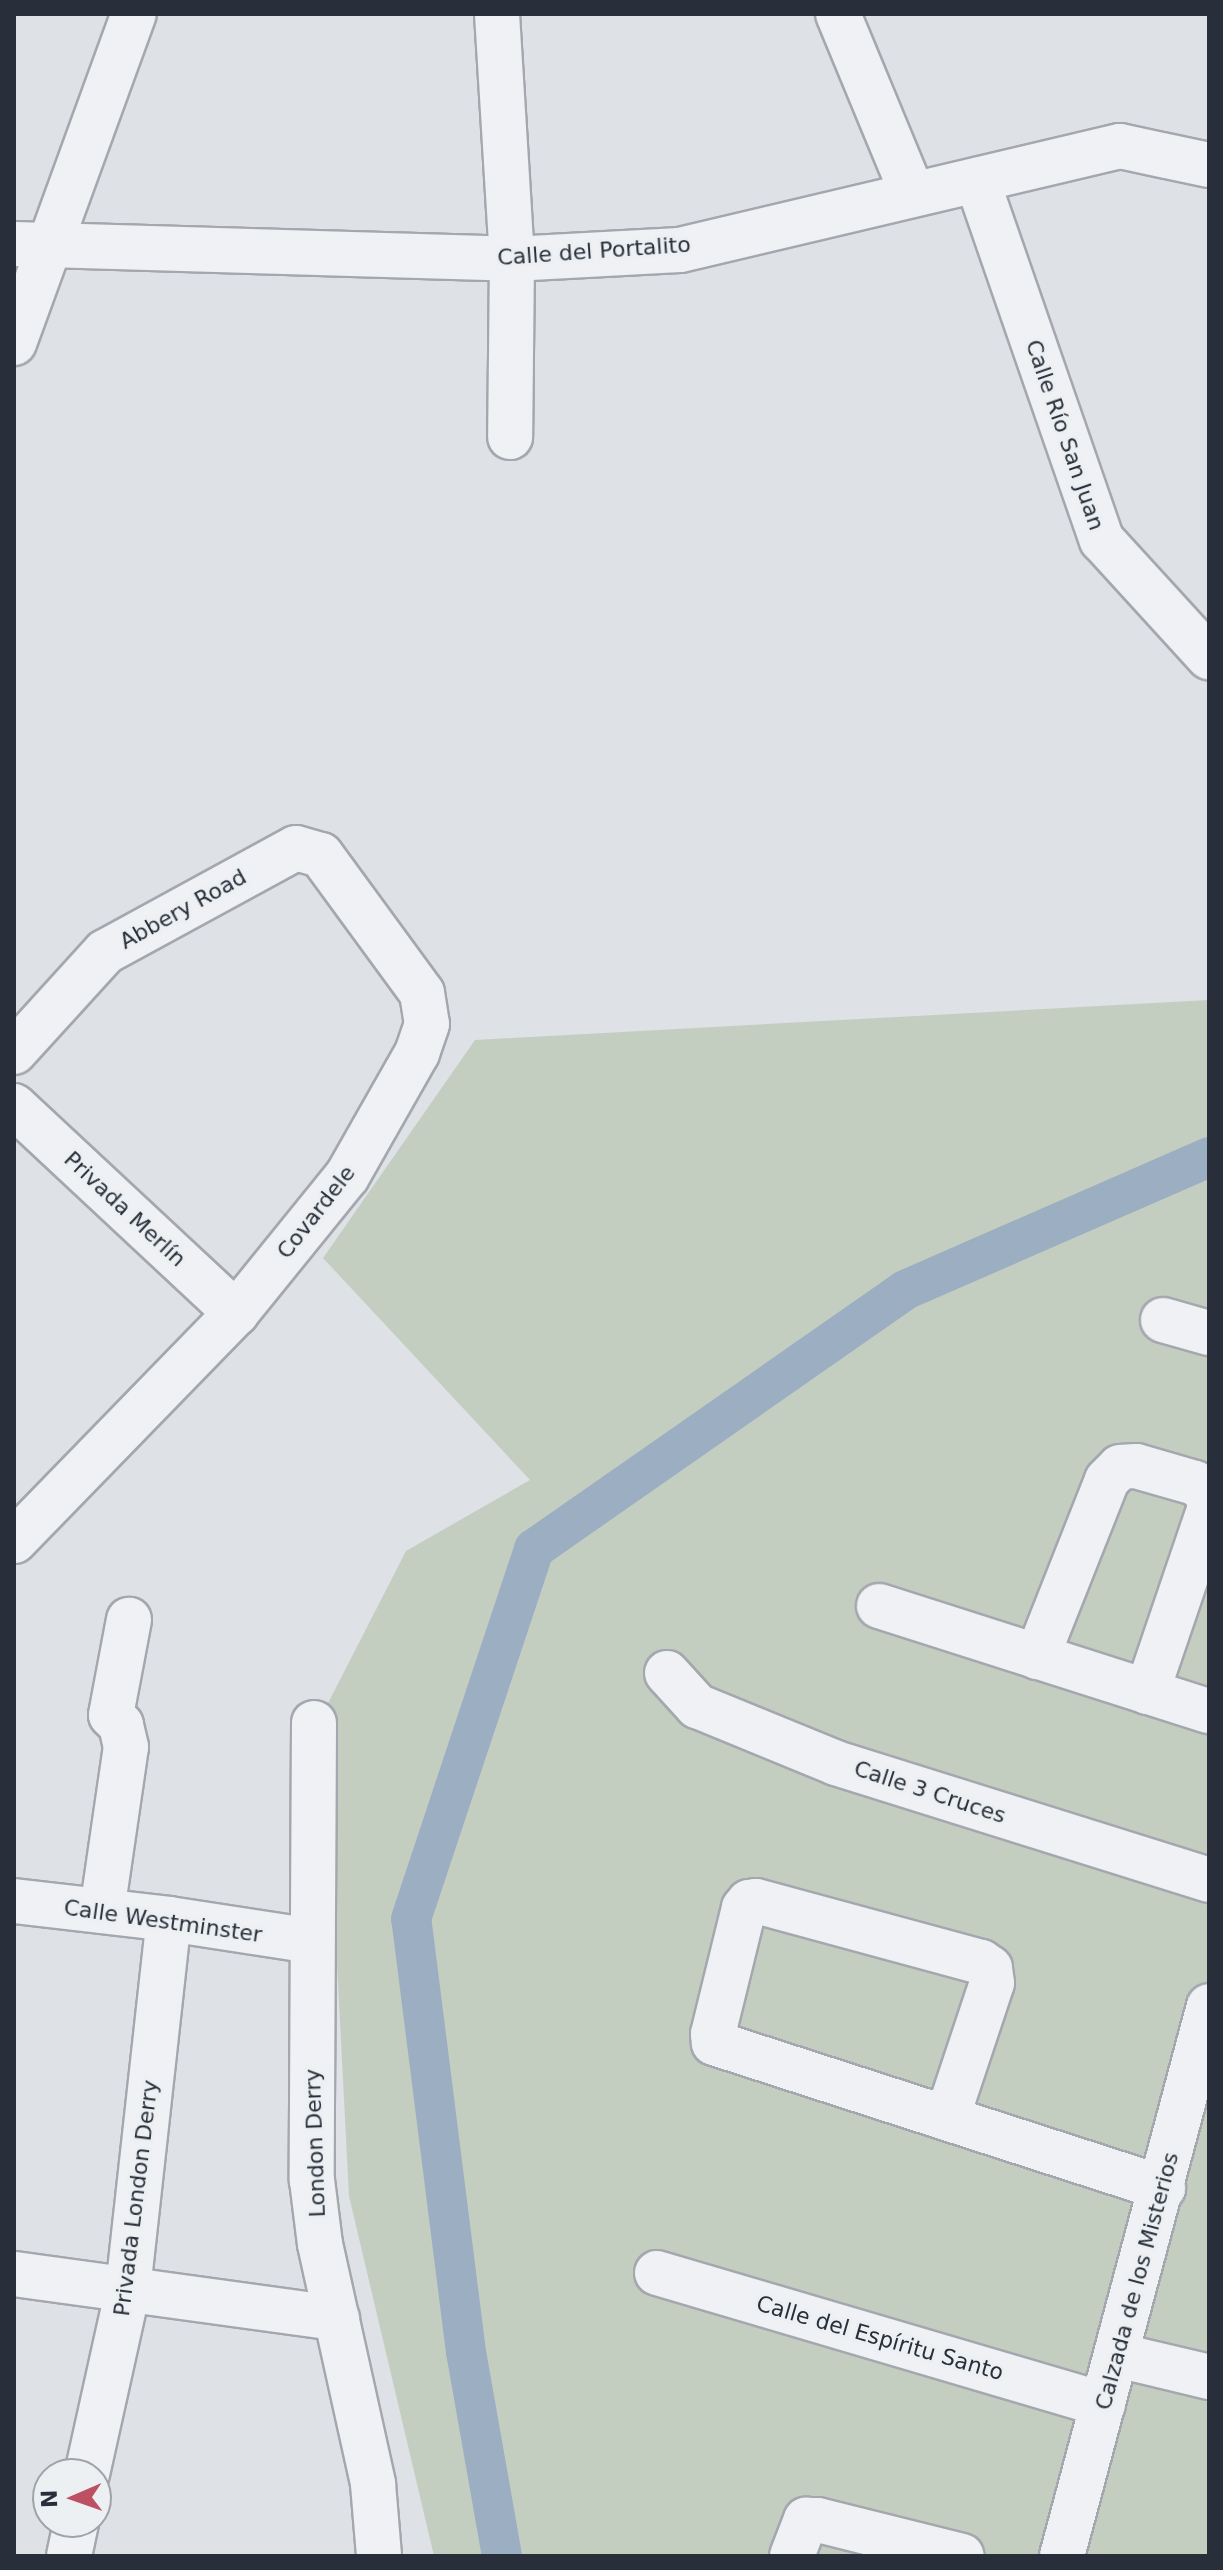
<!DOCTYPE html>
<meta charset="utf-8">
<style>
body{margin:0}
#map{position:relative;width:1223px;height:2570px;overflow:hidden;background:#dee1e5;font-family:"DejaVu Sans",sans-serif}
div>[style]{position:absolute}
.green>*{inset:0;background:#c4cec0}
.canal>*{height:40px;margin:-20px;padding:0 20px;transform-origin:20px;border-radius:20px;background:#9cafc2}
.roads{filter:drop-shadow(2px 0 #a4a8ae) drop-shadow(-2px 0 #a4a8ae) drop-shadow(0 2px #a4a8ae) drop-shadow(0 -2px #a4a8ae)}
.minor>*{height:44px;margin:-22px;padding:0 22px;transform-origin:22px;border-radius:22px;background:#f0f1f4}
span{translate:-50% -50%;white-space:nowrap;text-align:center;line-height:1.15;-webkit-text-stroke:7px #edf0f3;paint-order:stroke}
.street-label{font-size:22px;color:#292f3a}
.frame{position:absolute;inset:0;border:16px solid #292f3a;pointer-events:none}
.north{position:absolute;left:32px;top:2458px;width:80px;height:80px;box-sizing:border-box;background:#edf0f3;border:2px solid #9fa3a9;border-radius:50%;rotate:268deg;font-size:22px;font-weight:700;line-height:32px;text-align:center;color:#292f3a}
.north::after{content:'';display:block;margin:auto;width:28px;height:36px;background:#bd5062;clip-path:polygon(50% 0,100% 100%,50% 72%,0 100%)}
</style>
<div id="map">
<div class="green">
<i style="clip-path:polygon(1209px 1000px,1209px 2556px,434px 2556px,349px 2196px,324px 1711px,406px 1551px,530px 1480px,323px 1258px,475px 1040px)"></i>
</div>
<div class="canal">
<i style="left:502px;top:2556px;width:207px;rotate:-100deg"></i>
<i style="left:466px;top:2352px;width:436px;rotate:-97.2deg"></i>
<i style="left:411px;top:1919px;width:390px;rotate:-71.6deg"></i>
<i style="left:534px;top:1549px;width:452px;rotate:-34.9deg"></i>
<i style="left:905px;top:1290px;width:332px;rotate:-23.6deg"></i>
</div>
<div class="roads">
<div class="minor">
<i style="left:497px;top:14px;width:245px;rotate:86.5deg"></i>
<i style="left:512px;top:259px;width:178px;rotate:90.6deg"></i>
<i style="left:838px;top:14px;width:194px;rotate:67.5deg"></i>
<i style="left:977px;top:180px;width:381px;rotate:70.9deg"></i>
<i style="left:1102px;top:540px;width:159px;rotate:47.6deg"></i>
<i style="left:14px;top:244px;width:498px;rotate:1.7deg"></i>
<i style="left:512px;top:259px;width:168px;rotate:-3.1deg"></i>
<i style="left:680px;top:250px;width:452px;rotate:-13.3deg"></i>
<i style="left:1120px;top:146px;width:91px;rotate:12.1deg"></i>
<i style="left:14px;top:343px;width:350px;rotate:-70deg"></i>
<i style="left:14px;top:1052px;width:135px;rotate:-47.7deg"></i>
<i style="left:105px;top:952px;width:217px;rotate:-28.6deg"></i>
<i style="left:296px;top:848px;width:26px;rotate:16deg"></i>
<i style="left:321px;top:855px;width:171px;rotate:53.8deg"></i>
<i style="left:422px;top:993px;width:31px;rotate:81deg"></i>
<i style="left:427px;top:1024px;width:31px;rotate:109deg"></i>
<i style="left:417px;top:1053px;width:142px;rotate:119.6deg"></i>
<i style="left:347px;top:1176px;width:176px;rotate:129deg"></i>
<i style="left:236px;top:1313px;width:318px;rotate:134.2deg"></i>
<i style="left:14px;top:1106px;width:304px;rotate:43deg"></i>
<i style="left:1163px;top:1320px;width:48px;rotate:15.8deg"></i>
<i style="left:879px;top:1606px;width:346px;rotate:17.7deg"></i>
<i style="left:1037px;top:1657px;width:190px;rotate:-68.4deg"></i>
<i style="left:1107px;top:1480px;width:18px;rotate:-45deg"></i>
<i style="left:1120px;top:1467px;width:16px;rotate:-4deg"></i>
<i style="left:1136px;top:1466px;width:61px;rotate:16.1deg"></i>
<i style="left:1195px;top:1483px;width:15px;rotate:37deg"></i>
<i style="left:1207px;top:1492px;width:11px;rotate:80deg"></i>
<i style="left:667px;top:1673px;width:45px;rotate:47.7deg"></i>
<i style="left:697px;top:1706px;width:150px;rotate:22.3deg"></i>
<i style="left:836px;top:1763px;width:391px;rotate:17.4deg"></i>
<i style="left:1147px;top:1692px;width:192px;rotate:-71.2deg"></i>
<i style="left:314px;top:1723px;width:457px;rotate:90.3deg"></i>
<i style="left:312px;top:2180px;width:64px;rotate:82.9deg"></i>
<i style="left:320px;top:2244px;width:246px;rotate:77.5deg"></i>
<i style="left:373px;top:2484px;width:72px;rotate:85.2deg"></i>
<i style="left:14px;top:1901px;width:156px;rotate:6.6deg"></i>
<i style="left:169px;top:1919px;width:145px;rotate:8.7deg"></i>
<i style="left:102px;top:1911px;width:166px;rotate:-81.7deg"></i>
<i style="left:126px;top:1747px;width:23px;rotate:-103deg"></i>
<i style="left:121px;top:1725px;width:14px;rotate:-135deg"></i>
<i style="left:111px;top:1715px;width:97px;rotate:-79.3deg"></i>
<i style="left:947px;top:2118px;width:142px;rotate:-71.6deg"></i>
<i style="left:992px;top:1983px;width:15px;rotate:-98deg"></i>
<i style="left:990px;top:1968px;width:11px;rotate:-146deg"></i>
<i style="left:981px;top:1962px;width:233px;rotate:-164.8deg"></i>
<i style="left:756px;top:1901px;width:7px;rotate:172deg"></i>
<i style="left:749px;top:1902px;width:8px;rotate:130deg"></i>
<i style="left:744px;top:1908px;width:130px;rotate:103.8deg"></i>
<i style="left:713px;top:2034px;width:9px;rotate:84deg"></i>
<i style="left:714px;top:2043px;width:472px;rotate:17.9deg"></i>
<i style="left:657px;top:2273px;width:465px;rotate:16.4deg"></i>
<i style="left:14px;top:2274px;width:326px;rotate:7.8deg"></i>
<i style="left:1117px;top:2355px;width:95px;rotate:13.4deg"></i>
<i style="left:87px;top:2474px;width:189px;rotate:-77.5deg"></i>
<i style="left:128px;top:2289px;width:372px;rotate:-83.7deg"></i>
<i style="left:69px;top:2556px;width:35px;rotate:-78deg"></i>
<i style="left:792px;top:2556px;width:39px;rotate:-69deg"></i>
<i style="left:806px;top:2520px;width:12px"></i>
<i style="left:818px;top:2520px;width:148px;rotate:14deg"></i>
<i style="left:1062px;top:2556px;width:569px;rotate:-75.04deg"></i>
</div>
</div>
<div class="street-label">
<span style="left:594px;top:251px;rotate:-4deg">Calle del Portalito</span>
<span style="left:1065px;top:435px;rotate:71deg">Calle Río San Juan</span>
<span style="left:183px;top:909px;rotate:-29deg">Abbery Road</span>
<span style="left:125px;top:1209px;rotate:43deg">Privada Merlín</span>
<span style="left:316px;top:1212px;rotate:-52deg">Covardele</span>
<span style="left:930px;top:1792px;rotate:18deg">Calle 3 Cruces</span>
<span style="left:163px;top:1921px;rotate:8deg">Calle Westminster</span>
<span style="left:315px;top:2143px;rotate:-92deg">London Derry</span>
<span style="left:136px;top:2198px;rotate:-83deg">Privada London Derry</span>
<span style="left:1137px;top:2281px;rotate:-75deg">Calzada de los Misterios</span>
<span style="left:880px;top:2338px;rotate:16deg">Calle del Espíritu Santo</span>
</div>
<div class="frame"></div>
<div class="north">N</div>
</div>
